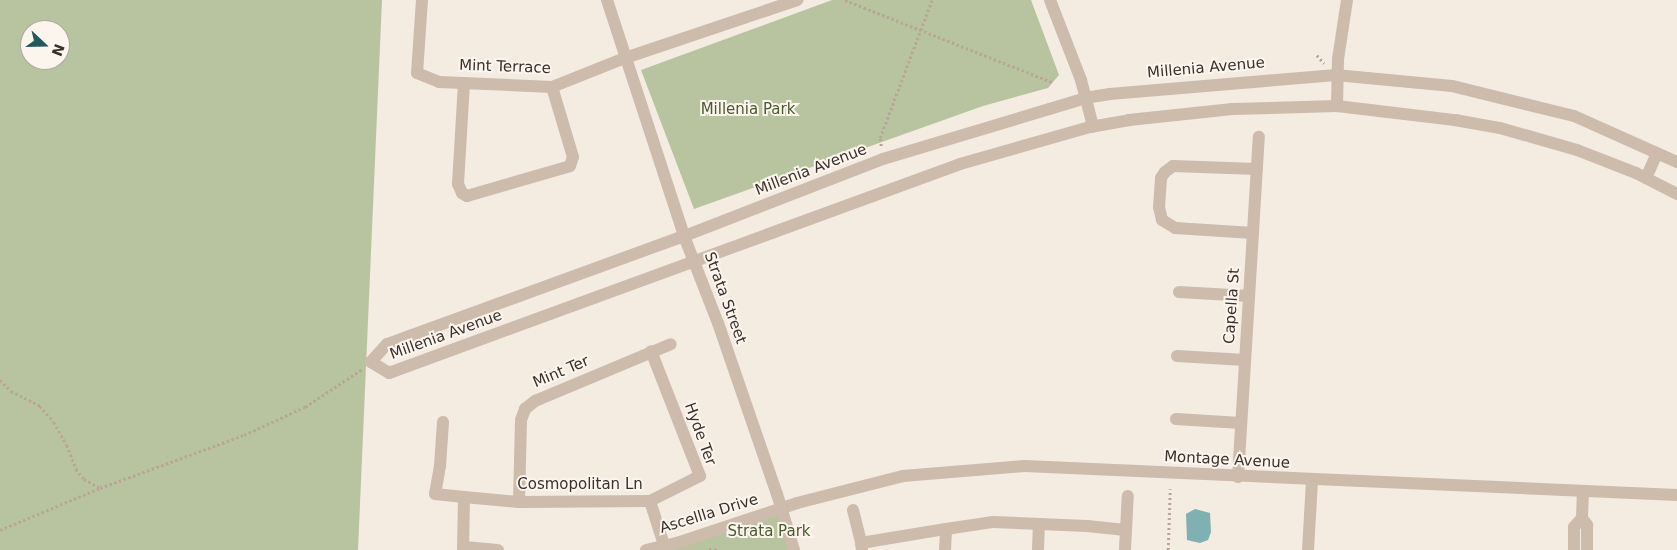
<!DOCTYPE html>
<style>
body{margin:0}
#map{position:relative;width:1677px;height:550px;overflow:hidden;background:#f4ebe1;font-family:"DejaVu Sans",sans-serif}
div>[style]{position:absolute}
.green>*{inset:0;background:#b8c4a0}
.water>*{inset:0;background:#7fb0b2}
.path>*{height:2.5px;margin-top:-1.25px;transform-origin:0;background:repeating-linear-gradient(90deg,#b9a596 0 2.5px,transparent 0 5px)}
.minor>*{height:12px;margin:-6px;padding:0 6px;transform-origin:6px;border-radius:6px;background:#cdbbac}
span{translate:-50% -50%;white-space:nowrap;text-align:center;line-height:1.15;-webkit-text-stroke:4px #fbf5ee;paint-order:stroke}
.street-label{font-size:15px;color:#3b302b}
.park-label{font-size:15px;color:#4a5a2e}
.north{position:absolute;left:20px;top:20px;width:50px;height:50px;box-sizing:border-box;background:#fbf5ee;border:1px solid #aea6a0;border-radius:50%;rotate:111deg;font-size:14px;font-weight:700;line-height:20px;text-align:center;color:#3b302b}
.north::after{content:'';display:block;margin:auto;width:18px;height:22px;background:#1f5a5e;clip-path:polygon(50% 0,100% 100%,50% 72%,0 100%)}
</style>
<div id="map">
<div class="green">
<i style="clip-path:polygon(evenodd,0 0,382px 0,358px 550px,0 550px,0 0,30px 30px,60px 30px,60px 60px,30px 60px,30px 30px)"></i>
<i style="clip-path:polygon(832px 0,1031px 0,1059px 75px,1048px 88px,983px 106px,694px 209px,641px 70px)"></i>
<i style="clip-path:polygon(781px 509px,794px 550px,648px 550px)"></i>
</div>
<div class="water">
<i style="clip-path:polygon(1195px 509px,1210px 513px,1211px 532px,1208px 540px,1200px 543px,1187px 540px,1186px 514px)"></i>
</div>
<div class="path">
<i style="left:845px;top:0;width:223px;rotate:21.6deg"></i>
<i style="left:1317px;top:55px;width:11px;rotate:49deg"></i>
<i style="left:881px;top:146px;width:8px;rotate:-97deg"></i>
<i style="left:880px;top:138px;width:147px;rotate:-69.4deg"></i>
<i style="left:0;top:380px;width:16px;rotate:45deg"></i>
<i style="left:11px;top:391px;width:33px;rotate:27deg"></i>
<i style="left:40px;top:406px;width:21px;rotate:49deg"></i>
<i style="left:54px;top:422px;width:26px;rotate:61deg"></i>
<i style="left:67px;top:445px;width:26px;rotate:69deg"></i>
<i style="left:76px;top:469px;width:13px;rotate:51deg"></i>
<i style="left:84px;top:479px;width:18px;rotate:29deg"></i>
<i style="left:0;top:530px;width:108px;rotate:-22.8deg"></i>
<i style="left:100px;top:488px;width:153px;rotate:-20.2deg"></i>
<i style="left:244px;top:435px;width:67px;rotate:-24.7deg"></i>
<i style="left:305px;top:407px;width:69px;rotate:-33.7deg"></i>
<i style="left:709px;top:549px;width:8px;rotate:7deg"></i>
<i style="left:1168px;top:550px;width:61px;rotate:-88.1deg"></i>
</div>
<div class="minor">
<i style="left:422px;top:0;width:73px;rotate:93.9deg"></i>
<i style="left:417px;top:73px;width:24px;rotate:22deg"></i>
<i style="left:439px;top:82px;width:113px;rotate:2.5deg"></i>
<i style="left:552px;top:87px;width:79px;rotate:-21.7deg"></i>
<i style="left:625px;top:58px;width:182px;rotate:-18.6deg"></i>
<i style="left:607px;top:0;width:248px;rotate:71.9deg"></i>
<i style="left:684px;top:236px;width:93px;rotate:68.7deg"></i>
<i style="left:718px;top:323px;width:181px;rotate:71deg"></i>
<i style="left:777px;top:494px;width:59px;rotate:73.1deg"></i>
<i style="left:1050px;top:0;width:86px;rotate:68.8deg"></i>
<i style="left:1081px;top:80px;width:48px;rotate:75.4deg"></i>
<i style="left:464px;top:83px;width:101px;rotate:93.4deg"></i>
<i style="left:458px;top:184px;width:10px;rotate:66deg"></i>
<i style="left:462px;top:193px;width:6px;rotate:31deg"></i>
<i style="left:467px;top:196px;width:107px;rotate:-16.2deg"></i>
<i style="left:570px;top:166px;width:9px;rotate:-72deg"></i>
<i style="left:573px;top:157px;width:73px;rotate:-106.7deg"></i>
<i style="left:1337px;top:106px;width:47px;rotate:-88.8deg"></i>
<i style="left:1338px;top:59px;width:60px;rotate:-81.3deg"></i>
<i style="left:1677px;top:162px;width:113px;rotate:-155.9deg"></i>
<i style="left:1574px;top:116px;width:126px;rotate:-166.2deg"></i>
<i style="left:1452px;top:86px;width:117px;rotate:-174.6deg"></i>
<i style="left:1336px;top:75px;width:227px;rotate:175.2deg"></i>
<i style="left:1110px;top:94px;width:24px;rotate:171deg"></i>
<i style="left:1086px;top:98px;width:212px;rotate:163.3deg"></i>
<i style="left:883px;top:159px;width:213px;rotate:158.8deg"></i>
<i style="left:684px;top:236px;width:316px;rotate:160deg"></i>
<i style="left:387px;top:344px;width:24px;rotate:132deg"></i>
<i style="left:371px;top:362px;width:21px;rotate:31deg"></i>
<i style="left:389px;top:373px;width:608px;rotate:-20.1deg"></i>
<i style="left:960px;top:164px;width:135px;rotate:-15.9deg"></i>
<i style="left:1090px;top:127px;width:40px;rotate:-10deg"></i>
<i style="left:1129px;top:120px;width:104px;rotate:-6.1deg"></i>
<i style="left:1232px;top:109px;width:105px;rotate:-1.6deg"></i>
<i style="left:1337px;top:106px;width:119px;rotate:6.8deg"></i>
<i style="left:1455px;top:120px;width:46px;rotate:10.1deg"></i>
<i style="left:1500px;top:128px;width:80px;rotate:15.9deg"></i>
<i style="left:1577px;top:150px;width:63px;rotate:21.3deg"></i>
<i style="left:1636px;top:173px;width:46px;rotate:27.1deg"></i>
<i style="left:1646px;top:178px;width:27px;rotate:-66deg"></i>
<i style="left:1253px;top:233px;width:78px;rotate:-176.3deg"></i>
<i style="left:1175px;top:228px;width:15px;rotate:-148deg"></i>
<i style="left:1162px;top:220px;width:13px;rotate:-103deg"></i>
<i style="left:1159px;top:207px;width:29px;rotate:-86deg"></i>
<i style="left:1161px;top:178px;width:7px;rotate:-56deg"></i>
<i style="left:1165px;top:172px;width:10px;rotate:-37deg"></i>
<i style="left:1173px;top:166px;width:84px;rotate:2deg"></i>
<i style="left:1179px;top:292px;width:70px;rotate:3.3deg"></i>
<i style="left:1177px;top:356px;width:68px;rotate:3.4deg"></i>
<i style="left:1176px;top:419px;width:65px;rotate:3.5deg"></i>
<i style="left:443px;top:422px;width:44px;rotate:93.9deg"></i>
<i style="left:440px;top:466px;width:28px;rotate:100deg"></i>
<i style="left:435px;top:494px;width:29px;rotate:6deg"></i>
<i style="left:1238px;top:477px;width:341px;rotate:-86.5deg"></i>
<i style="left:650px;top:501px;width:56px;rotate:-26.6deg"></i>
<i style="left:700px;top:476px;width:134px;rotate:-111.4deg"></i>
<i style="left:519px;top:502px;width:82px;rotate:-88.6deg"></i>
<i style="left:521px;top:420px;width:12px;rotate:-70deg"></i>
<i style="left:525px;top:409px;width:13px;rotate:-39deg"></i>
<i style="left:535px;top:401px;width:147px;rotate:-22.7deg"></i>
<i style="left:853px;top:510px;width:34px;rotate:76deg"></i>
<i style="left:1582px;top:518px;width:9px;rotate:54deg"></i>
<i style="left:1587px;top:525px;width:25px;rotate:90deg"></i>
<i style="left:1126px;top:530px;width:34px;rotate:-87deg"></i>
<i style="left:464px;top:547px;width:34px;rotate:5deg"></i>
<i style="left:463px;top:550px;width:53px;rotate:-88.9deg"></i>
<i style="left:464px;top:497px;width:55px;rotate:5.2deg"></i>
<i style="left:519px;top:502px;width:131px;rotate:-0.4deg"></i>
<i style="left:650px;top:501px;width:46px;rotate:72.3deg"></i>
<i style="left:646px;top:550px;width:32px;rotate:-13deg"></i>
<i style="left:677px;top:543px;width:126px;rotate:-18.4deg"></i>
<i style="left:797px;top:503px;width:109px;rotate:-14.3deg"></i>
<i style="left:903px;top:476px;width:122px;rotate:-4.7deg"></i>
<i style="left:1025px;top:466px;width:653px;rotate:2.55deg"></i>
<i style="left:862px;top:550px;width:7px;rotate:-98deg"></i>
<i style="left:861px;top:543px;width:86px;rotate:-9.4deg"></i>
<i style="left:945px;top:550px;width:21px;rotate:-87deg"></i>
<i style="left:946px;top:529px;width:48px;rotate:-8.5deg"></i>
<i style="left:993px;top:522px;width:94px;rotate:2.4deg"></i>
<i style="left:1087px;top:526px;width:39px;rotate:6deg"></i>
<i style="left:1126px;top:530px;width:20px;rotate:93deg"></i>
<i style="left:1038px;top:550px;width:26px;rotate:-88deg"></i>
<i style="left:1308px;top:550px;width:70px;rotate:-86.7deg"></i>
<i style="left:1574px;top:550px;width:23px;rotate:-90deg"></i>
<i style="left:1574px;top:527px;width:12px;rotate:-48deg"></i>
<i style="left:1582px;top:518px;width:26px;rotate:-88deg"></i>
</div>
<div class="street-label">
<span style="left:505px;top:67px;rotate:2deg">Mint Terrace</span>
<span style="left:1206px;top:68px;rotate:-5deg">Millenia Avenue</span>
<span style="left:811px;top:170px;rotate:-21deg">Millenia Avenue</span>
<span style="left:725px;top:298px;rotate:70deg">Strata Street</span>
<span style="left:1232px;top:306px;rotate:-86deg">Capella St</span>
<span style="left:446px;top:335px;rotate:-20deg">Millenia Avenue</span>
<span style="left:561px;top:372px;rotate:-23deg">Mint Ter</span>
<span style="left:700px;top:434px;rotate:70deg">Hyde Ter</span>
<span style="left:1227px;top:460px;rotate:3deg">Montage Avenue</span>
<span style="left:580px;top:485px">Cosmopolitan Ln</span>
<span style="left:709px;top:514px;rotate:-17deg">Ascellla Drive</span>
</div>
<div class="park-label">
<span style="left:748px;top:110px">Millenia Park</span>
<span style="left:769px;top:532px">Strata Park</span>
</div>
<div class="north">N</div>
</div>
